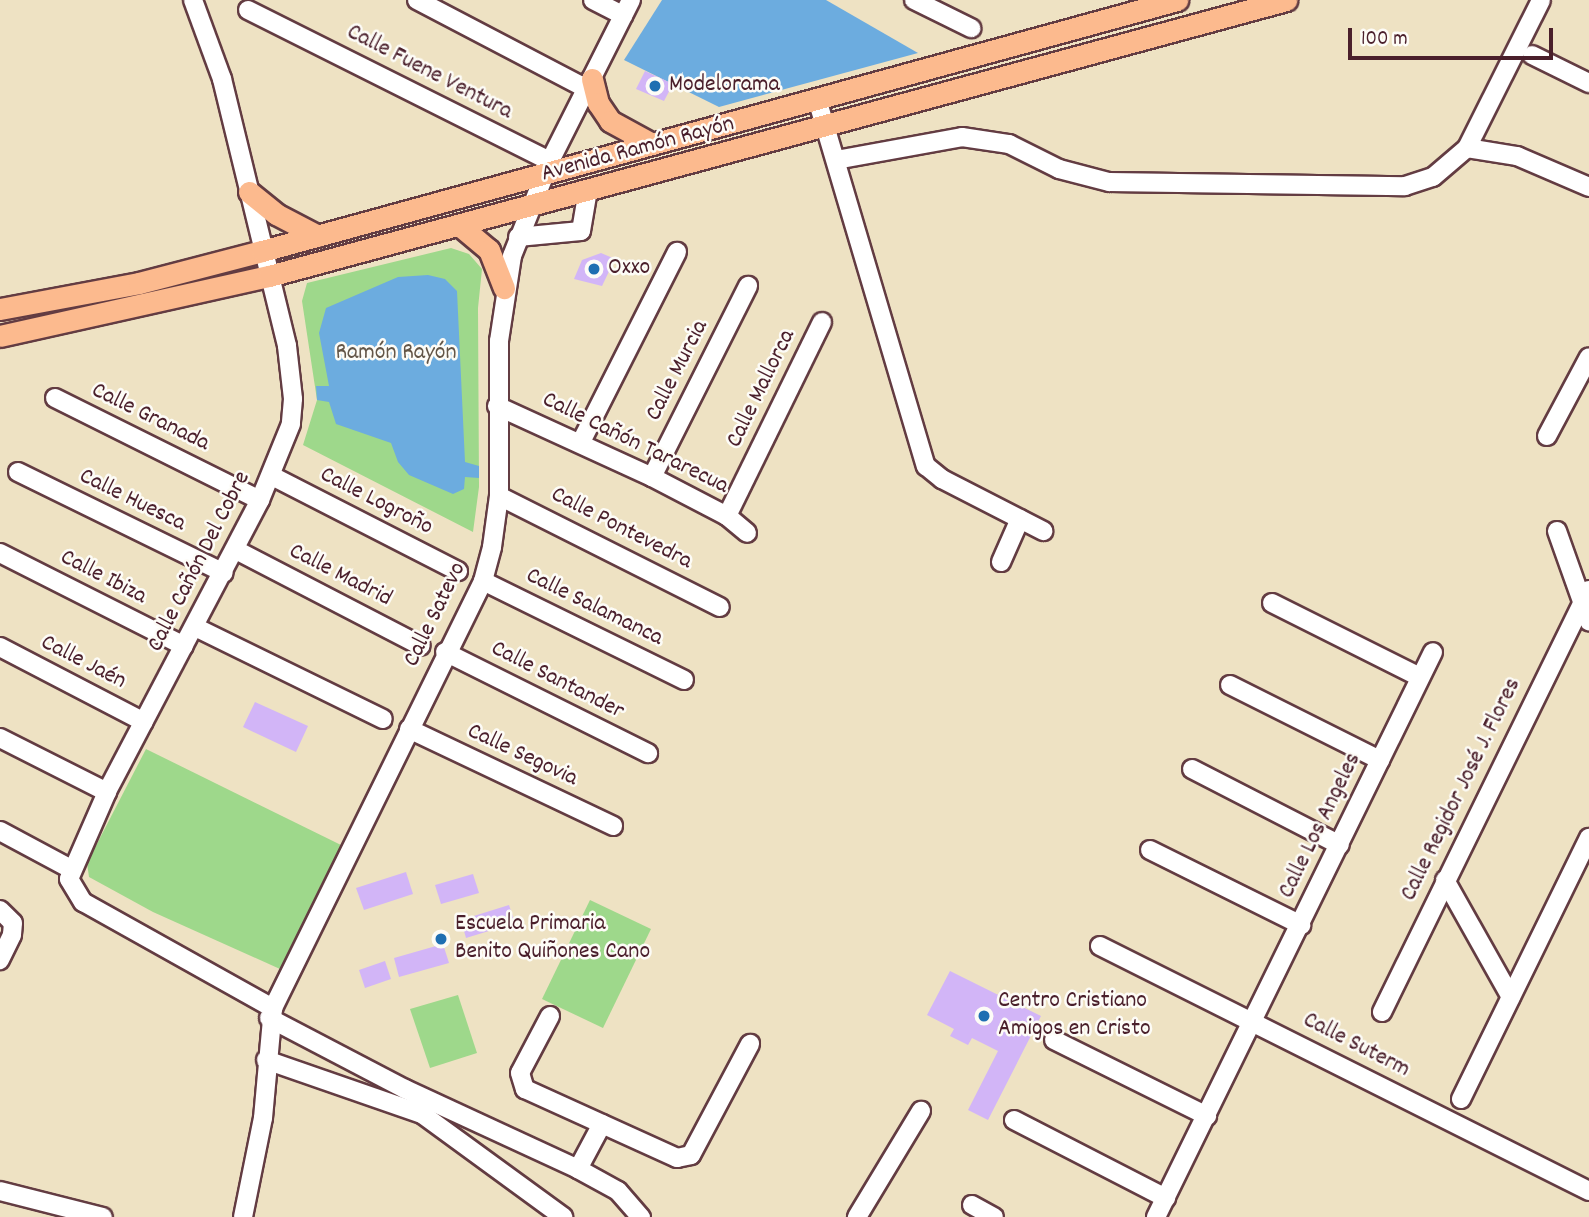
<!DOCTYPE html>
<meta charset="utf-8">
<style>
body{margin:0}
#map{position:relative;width:1589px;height:1217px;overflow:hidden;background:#eee2c3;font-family:Dekko,sans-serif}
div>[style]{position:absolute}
.green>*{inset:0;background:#9ed88b}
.water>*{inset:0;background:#6cacdf}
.building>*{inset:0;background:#d2b5f7}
.roads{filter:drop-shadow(2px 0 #633c42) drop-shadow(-2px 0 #633c42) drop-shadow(0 2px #633c42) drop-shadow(0 -2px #633c42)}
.minor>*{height:18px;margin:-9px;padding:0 9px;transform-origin:9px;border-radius:9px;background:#fff}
.major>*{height:21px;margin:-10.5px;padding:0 10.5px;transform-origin:10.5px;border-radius:10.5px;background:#fcba8e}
.dots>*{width:19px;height:19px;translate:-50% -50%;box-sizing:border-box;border:4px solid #fdfcf7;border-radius:50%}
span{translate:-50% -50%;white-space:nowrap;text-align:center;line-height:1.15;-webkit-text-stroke:5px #fdfcf7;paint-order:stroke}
.street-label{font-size:24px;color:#4a1f2b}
.poi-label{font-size:24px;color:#4a1f2b}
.left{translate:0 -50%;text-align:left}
.park-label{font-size:24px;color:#635648}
.scale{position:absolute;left:1348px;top:28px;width:205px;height:32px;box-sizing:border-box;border:4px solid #4a1f2b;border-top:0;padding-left:9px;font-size:21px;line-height:24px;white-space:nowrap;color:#4a1f2b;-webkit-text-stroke:5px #fdfcf7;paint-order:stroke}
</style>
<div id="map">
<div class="green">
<i style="clip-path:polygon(451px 248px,469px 254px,482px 269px,478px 308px,479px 487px,473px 532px,303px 445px,317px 400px,302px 301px,307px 283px)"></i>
<i style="clip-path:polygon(146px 749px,341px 845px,280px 969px,153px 912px,89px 877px,87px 863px)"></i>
<i style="clip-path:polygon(590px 900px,651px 929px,603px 1028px,542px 999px)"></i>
<i style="clip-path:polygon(458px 995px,477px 1053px,430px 1068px,410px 1009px)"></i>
</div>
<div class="water">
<i style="clip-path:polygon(662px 0,826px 0,918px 53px,719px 107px,624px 60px)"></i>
<i style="clip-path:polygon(428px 275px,445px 279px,457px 291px,465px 462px,479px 466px,479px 478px,465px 477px,464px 489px,453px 494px,409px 475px,398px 462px,391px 443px,336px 424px,329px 402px,317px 400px,316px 386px,329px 386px,319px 333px,326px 308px,398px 277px)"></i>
</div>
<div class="building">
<i style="clip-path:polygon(645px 71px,673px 84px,664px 101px,636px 89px)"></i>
<i style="clip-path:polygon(601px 253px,615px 259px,602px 286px,574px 279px,582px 260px)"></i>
<i style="clip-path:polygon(255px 702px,308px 726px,296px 752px,243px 727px)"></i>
<i style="clip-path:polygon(406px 872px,413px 894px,364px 910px,356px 888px)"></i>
<i style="clip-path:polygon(473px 874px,479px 893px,441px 904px,435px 885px)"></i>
<i style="clip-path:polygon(509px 905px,515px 923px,466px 938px,461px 920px)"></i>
<i style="clip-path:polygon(443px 944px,449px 963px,399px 977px,394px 958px)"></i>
<i style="clip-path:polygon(385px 961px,391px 979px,365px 988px,359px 970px)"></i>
<i style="clip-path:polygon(950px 971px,1041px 1016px,988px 1120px,968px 1110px,998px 1051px,972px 1038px,968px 1045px,950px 1036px,954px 1029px,927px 1015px)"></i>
</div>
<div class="roads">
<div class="minor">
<i style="left:193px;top:0;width:84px;rotate:69.8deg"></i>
<i style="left:222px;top:79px;width:275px;rotate:76.3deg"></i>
<i style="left:287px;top:346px;width:53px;rotate:83.5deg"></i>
<i style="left:293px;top:399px;width:25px;rotate:95deg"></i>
<i style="left:291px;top:424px;width:82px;rotate:112.2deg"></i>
<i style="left:260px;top:500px;width:330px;rotate:117.7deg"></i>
<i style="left:107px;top:792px;width:95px;rotate:113.6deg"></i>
<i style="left:69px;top:879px;width:27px;rotate:59deg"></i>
<i style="left:83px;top:902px;width:218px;rotate:29.2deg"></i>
<i style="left:417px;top:0;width:192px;rotate:27.6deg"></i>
<i style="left:593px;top:0;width:34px;rotate:27deg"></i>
<i style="left:914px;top:0;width:64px;rotate:26.2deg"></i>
<i style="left:248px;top:10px;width:338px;rotate:26.6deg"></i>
<i style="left:1532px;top:55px;width:64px;rotate:26.2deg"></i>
<i style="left:817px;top:99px;width:383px;rotate:73.5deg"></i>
<i style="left:926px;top:466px;width:21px;rotate:39deg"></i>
<i style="left:942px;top:479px;width:114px;rotate:27.2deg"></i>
<i style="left:1467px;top:148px;width:51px;rotate:9.1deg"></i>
<i style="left:1517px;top:156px;width:78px;rotate:23.3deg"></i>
<i style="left:836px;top:160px;width:128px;rotate:-10.3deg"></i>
<i style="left:962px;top:137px;width:48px;rotate:8.5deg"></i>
<i style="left:1009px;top:144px;width:56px;rotate:26.6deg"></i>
<i style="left:1059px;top:169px;width:52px;rotate:14.6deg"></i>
<i style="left:1109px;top:182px;width:296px;rotate:0.8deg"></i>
<i style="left:1405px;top:186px;width:29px;rotate:-18deg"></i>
<i style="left:1433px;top:177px;width:45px;rotate:-40.5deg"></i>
<i style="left:1467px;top:148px;width:165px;rotate:-63.4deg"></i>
<i style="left:518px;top:237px;width:63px;rotate:-5.4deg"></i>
<i style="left:581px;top:231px;width:42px;rotate:-80.3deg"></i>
<i style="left:55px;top:398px;width:229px;rotate:26.5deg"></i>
<i style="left:497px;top:406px;width:170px;rotate:24.6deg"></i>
<i style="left:652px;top:477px;width:85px;rotate:27.5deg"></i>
<i style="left:727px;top:516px;width:26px;rotate:40deg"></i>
<i style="left:1547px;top:436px;width:89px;rotate:-62deg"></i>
<i style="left:581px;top:442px;width:213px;rotate:-63.2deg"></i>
<i style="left:18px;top:472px;width:229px;rotate:26.1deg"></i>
<i style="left:272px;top:476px;width:209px;rotate:27.1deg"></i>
<i style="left:652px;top:477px;width:214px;rotate:-63.3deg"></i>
<i style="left:499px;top:496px;width:247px;rotate:26.7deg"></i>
<i style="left:727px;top:516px;width:216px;rotate:-63.9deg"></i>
<i style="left:1557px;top:531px;width:96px;rotate:70.4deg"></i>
<i style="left:236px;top:550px;width:208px;rotate:27.4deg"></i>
<i style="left:0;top:553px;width:206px;rotate:26.8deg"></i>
<i style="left:1001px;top:562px;width:47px;rotate:-66.2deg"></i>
<i style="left:483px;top:581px;width:224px;rotate:26.2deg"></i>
<i style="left:1272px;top:603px;width:165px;rotate:26.6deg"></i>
<i style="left:195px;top:627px;width:209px;rotate:26.1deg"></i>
<i style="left:0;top:647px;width:162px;rotate:27.5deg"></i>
<i style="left:445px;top:652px;width:227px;rotate:26.5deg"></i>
<i style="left:1230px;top:685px;width:168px;rotate:26.6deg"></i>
<i style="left:409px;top:729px;width:226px;rotate:25.4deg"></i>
<i style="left:0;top:738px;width:120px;rotate:26.8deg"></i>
<i style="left:1192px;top:769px;width:166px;rotate:27.2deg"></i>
<i style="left:0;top:831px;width:81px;rotate:28.2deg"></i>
<i style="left:1150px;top:850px;width:169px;rotate:26.4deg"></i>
<i style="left:1445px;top:880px;width:134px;rotate:60.6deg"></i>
<i style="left:0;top:910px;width:18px;rotate:45deg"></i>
<i style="left:13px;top:923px;width:12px;rotate:95deg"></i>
<i style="left:12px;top:935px;width:28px;rotate:116deg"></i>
<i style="left:1100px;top:946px;width:547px;rotate:26.61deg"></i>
<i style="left:1382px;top:1012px;width:470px;rotate:-63.9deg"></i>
<i style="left:550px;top:1016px;width:64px;rotate:117.8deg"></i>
<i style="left:520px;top:1073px;width:17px;rotate:73deg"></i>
<i style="left:525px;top:1089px;width:167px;rotate:24.4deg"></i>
<i style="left:677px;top:1158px;width:14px;rotate:-12deg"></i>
<i style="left:691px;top:1155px;width:126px;rotate:-62deg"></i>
<i style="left:269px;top:1018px;width:153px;rotate:27.6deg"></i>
<i style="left:405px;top:1089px;width:191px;rotate:24.8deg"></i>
<i style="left:1054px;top:1040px;width:171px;rotate:26.4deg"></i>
<i style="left:266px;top:1060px;width:165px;rotate:19.1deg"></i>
<i style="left:422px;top:1114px;width:175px;rotate:36.1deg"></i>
<i style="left:1461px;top:1099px;width:291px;rotate:-63.9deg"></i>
<i style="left:1014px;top:1120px;width:171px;rotate:27.2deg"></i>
<i style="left:602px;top:1124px;width:51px;rotate:118.1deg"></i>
<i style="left:578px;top:1169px;width:46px;rotate:28.8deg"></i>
<i style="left:618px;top:1191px;width:35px;rotate:49deg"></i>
<i style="left:0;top:1191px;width:106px;rotate:14.2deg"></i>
<i style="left:972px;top:1205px;width:25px;rotate:29deg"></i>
<i style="left:243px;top:1217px;width:101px;rotate:-78.6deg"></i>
<i style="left:263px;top:1118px;width:110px;rotate:-84.8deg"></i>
<i style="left:273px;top:1008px;width:476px;rotate:-63.8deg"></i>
<i style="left:483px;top:581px;width:35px;rotate:-75deg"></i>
<i style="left:492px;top:547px;width:51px;rotate:-82.2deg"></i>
<i style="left:499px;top:496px;width:155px;rotate:-90deg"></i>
<i style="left:499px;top:341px;width:86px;rotate:-81.3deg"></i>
<i style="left:512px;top:256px;width:102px;rotate:-68.2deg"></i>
<i style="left:550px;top:161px;width:180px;rotate:-63.3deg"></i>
<i style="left:857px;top:1217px;width:124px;rotate:-58.9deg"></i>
<i style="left:1156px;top:1217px;width:629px;rotate:-63.88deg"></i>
</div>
<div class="major">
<i style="left:592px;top:79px;width:25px;rotate:76deg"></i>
<i style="left:598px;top:103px;width:22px;rotate:56deg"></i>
<i style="left:610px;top:121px;width:48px;rotate:28.7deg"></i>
<i style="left:249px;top:192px;width:35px;rotate:39deg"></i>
<i style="left:276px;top:214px;width:47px;rotate:27.6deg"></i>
<i style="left:459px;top:225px;width:39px;rotate:40deg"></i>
<i style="left:489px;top:250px;width:41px;rotate:68.5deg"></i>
<i style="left:0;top:309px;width:141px;rotate:-10.6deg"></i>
<i style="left:139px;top:283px;width:127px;rotate:-14.6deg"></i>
<i style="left:262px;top:251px;width:949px;rotate:-15.34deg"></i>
<i style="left:0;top:336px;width:276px;rotate:-12.6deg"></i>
<i style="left:269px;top:276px;width:1054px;rotate:-15.18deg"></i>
</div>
</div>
<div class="dots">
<i style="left:655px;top:86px;background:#1f6fb2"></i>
<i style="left:594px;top:269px;background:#1f6fb2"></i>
<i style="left:441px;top:939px;background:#1f6fb2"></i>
<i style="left:984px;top:1016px;background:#1f6fb2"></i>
</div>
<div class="street-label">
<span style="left:429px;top:73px;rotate:27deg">Calle Fuene Ventura</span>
<span style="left:638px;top:150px;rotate:-15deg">Avenida Ramón Rayón</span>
<span style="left:678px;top:371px;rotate:-63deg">Calle Murcia</span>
<span style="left:762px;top:389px;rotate:-64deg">Calle Mallorca</span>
<span style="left:150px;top:418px;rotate:26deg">Calle Granada</span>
<span style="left:635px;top:444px;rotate:26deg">Calle Cañón Tararecua</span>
<span style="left:132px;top:501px;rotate:26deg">Calle Huesca</span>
<span style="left:376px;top:502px;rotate:27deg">Calle Logroño</span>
<span style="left:621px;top:529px;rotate:27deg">Calle Pontevedra</span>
<span style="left:200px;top:562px;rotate:-63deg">Calle Cañón Del Cobre</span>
<span style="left:340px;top:576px;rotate:27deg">Calle Madrid</span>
<span style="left:103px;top:578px;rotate:27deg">Calle Ibiza</span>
<span style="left:594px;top:608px;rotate:26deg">Calle Salamanca</span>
<span style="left:436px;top:615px;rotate:-64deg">Calle Satevo</span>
<span style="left:83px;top:663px;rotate:27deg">Calle Jaén</span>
<span style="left:557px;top:681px;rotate:27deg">Calle Santander</span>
<span style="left:522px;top:756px;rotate:25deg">Calle Segovia</span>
<span style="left:1462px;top:790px;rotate:-64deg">Calle Regidor José J. Flores</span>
<span style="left:1321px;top:826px;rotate:-64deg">Calle Los Angeles</span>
<span style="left:1356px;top:1046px;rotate:27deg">Calle Suterm</span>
</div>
<div class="poi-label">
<span class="left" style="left:669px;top:86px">Modelorama</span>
<span class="left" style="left:608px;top:269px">Oxxo</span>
<span class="left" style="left:455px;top:939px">Escuela Primaria<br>Benito Quiñones Cano</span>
<span class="left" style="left:998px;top:1016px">Centro Cristiano<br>Amigos en Cristo</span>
</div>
<div class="park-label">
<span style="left:396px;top:354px">Ramón Rayón</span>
</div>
<div class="scale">100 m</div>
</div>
